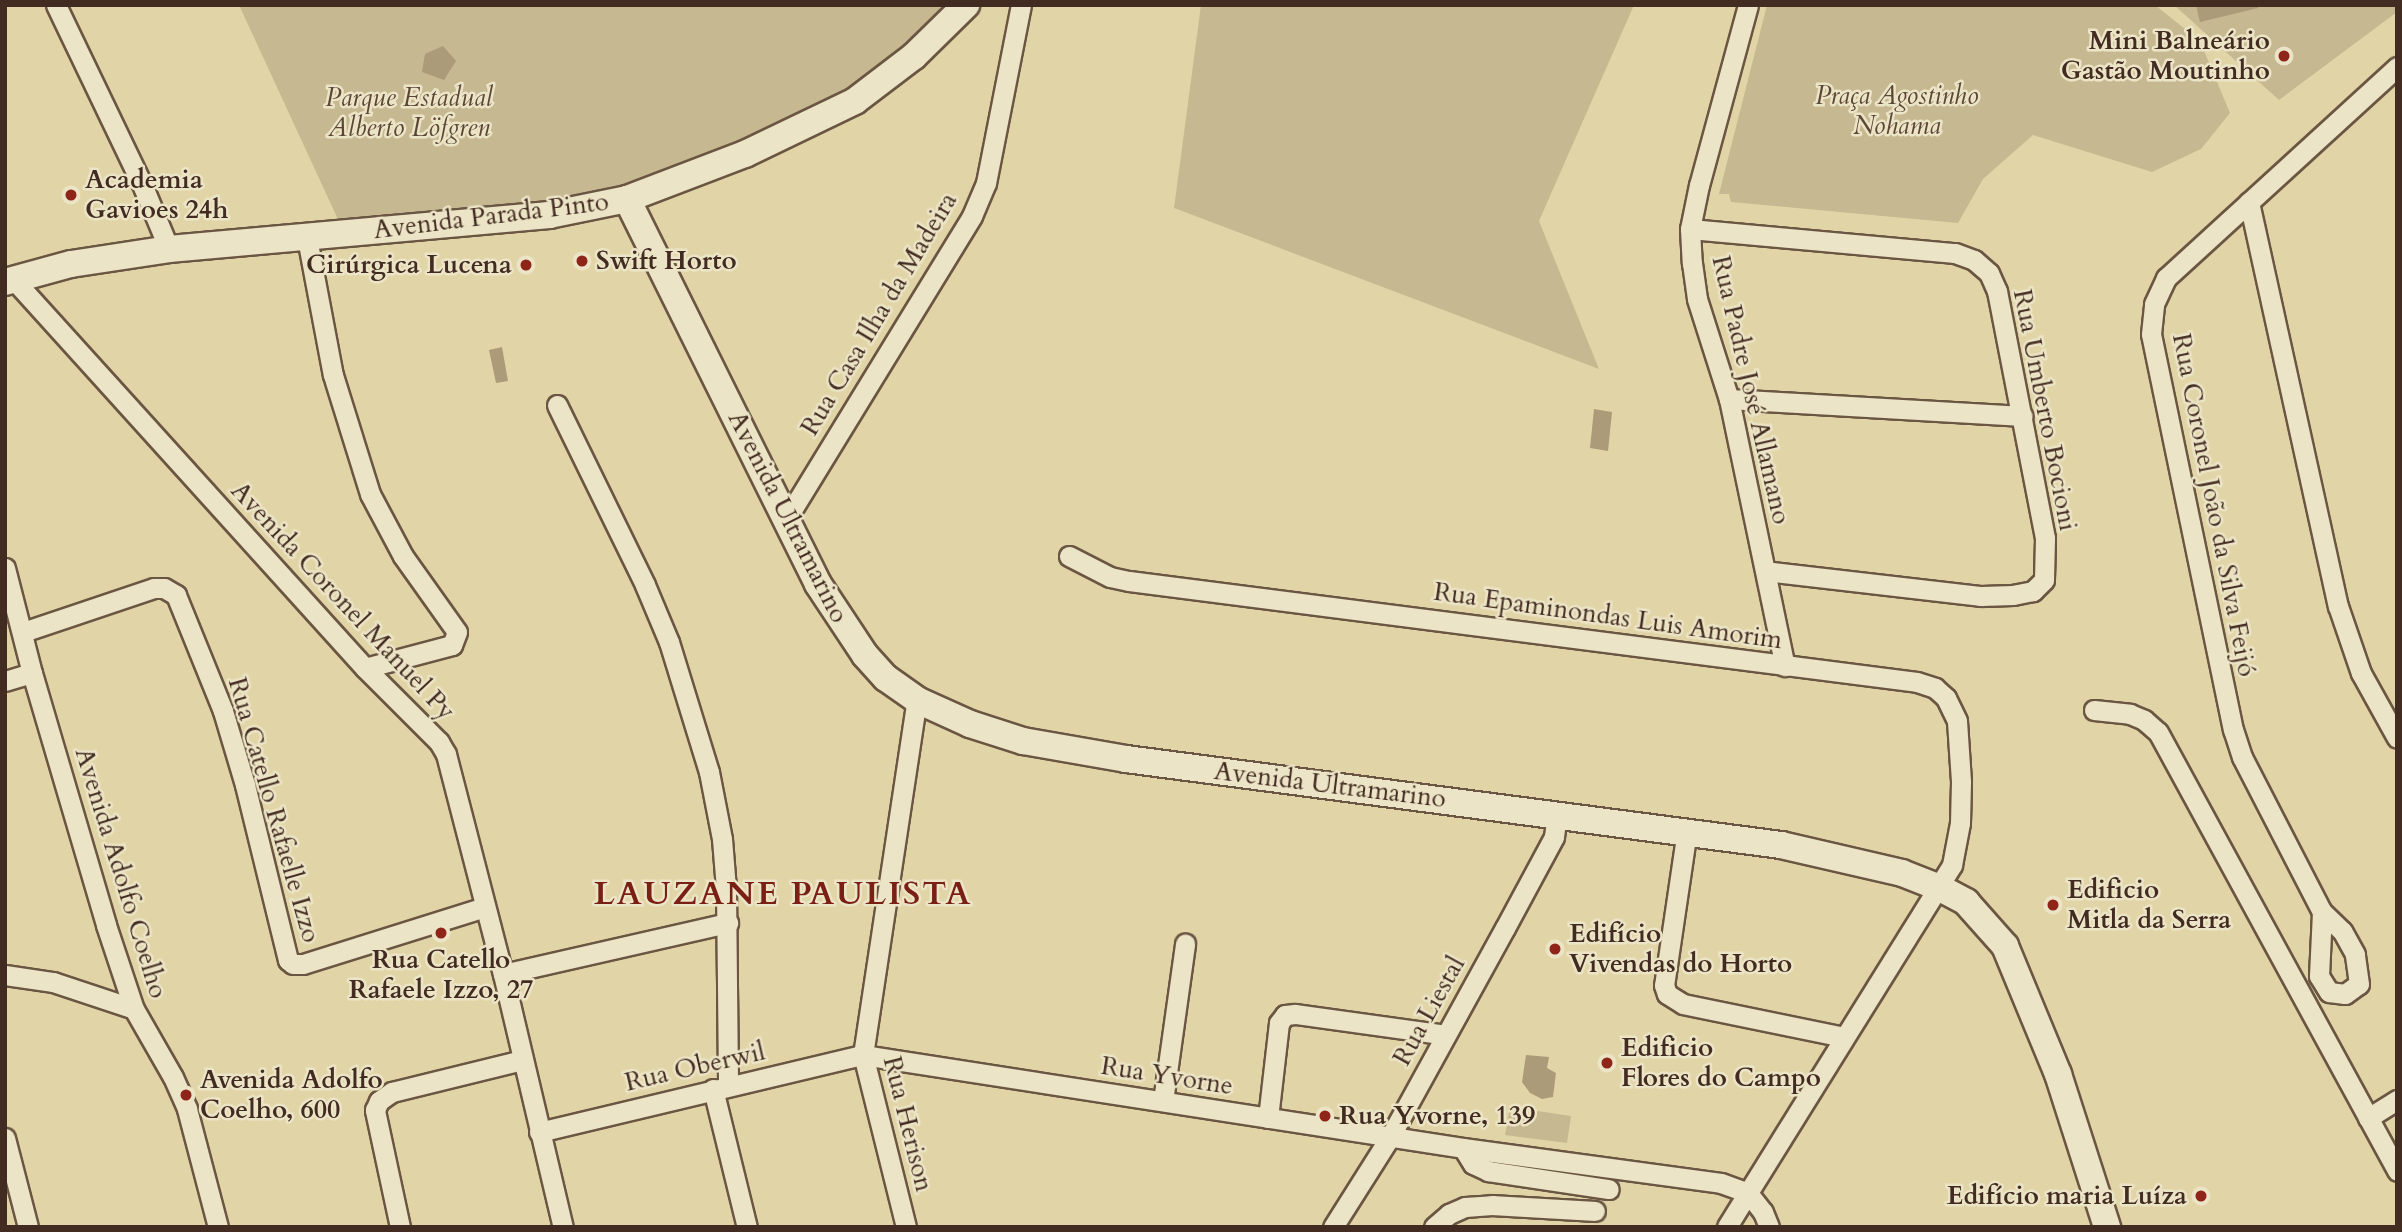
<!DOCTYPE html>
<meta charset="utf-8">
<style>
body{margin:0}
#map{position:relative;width:2402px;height:1232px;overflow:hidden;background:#e1d5a7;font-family:Cardo,serif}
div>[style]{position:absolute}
.green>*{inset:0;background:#c6b890}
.water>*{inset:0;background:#ab9b79}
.roads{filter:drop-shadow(2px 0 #6a5642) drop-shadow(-2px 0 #6a5642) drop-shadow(0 2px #6a5642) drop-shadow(0 -2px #6a5642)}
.street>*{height:19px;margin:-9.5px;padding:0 9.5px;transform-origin:9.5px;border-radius:9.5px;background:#ece4c6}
.secondary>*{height:26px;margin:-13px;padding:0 13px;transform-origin:13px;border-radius:13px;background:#ece4c6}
.dots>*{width:19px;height:19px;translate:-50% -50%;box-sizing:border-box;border:4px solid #ece4c6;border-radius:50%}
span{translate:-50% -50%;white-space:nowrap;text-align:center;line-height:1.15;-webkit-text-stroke:5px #ece4c6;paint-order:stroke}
.poi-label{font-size:26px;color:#422b20;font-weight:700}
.right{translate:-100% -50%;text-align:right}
.left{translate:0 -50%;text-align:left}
.park-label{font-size:26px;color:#5c4736;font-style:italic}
.street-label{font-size:26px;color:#422b20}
.district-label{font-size:33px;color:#7a1f14;font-weight:700;letter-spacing:2px}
.frame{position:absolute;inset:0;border:7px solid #422b20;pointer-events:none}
</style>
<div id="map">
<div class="green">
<i style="clip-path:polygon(239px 5px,963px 5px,846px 93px,763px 134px,620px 190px,553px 205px,342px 228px)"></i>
<i style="clip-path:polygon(1201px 5px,1634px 5px,1539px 221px,1599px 369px,1174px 208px)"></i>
<i style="clip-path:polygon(1767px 5px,2155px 5px,2200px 41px,2230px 113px,2201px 149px,2152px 172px,2033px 135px,1983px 179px,1958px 223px,1731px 202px,1729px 194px,1719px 194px)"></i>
<i style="clip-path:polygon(2174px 5px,2397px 5px,2397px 12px,2279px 100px)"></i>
<i style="clip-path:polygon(1510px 1107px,1571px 1116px,1567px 1143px,1505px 1135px)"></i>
</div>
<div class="water">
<i style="clip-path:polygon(2196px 5px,2258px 5px,2258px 8px,2200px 22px)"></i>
<i style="clip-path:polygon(443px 46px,456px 61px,444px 80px,422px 72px,425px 54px)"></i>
<i style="clip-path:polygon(502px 347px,508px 381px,496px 383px,489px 350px)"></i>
<i style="clip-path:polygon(1594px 409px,1612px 412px,1608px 451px,1590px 448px)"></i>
<i style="clip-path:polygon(1526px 1055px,1549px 1057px,1547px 1068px,1556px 1073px,1553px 1097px,1542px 1099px,1530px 1093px,1522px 1082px)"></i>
</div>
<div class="roads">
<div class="street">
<i style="left:56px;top:5px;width:204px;rotate:64.4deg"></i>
<i style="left:144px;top:189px;width:65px;rotate:67.4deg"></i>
<i style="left:1748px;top:5px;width:187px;rotate:105.2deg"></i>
<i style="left:1699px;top:185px;width:45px;rotate:101.6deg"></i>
<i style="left:1690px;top:229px;width:34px;rotate:87deg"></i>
<i style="left:1692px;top:263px;width:36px;rotate:82deg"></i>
<i style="left:1697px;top:299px;width:105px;rotate:72.3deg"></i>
<i style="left:1729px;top:399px;width:273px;rotate:78.2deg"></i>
<i style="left:2249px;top:202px;width:414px;rotate:77.6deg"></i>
<i style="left:2338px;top:606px;width:71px;rotate:71.1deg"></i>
<i style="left:2361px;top:673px;width:74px;rotate:61deg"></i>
<i style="left:1690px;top:229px;width:266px;rotate:5.2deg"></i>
<i style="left:1955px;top:253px;width:20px;rotate:20deg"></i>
<i style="left:1974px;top:260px;width:20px;rotate:41deg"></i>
<i style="left:1989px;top:273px;width:20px;rotate:66deg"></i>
<i style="left:1997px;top:291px;width:252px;rotate:79deg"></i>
<i style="left:2045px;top:538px;width:42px;rotate:91.4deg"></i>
<i style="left:2044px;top:580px;width:16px;rotate:135deg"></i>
<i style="left:2033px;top:591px;width:20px;rotate:169deg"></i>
<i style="left:2013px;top:595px;width:32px;rotate:178deg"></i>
<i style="left:1981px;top:596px;width:216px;rotate:-173.4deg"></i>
<i style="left:307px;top:238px;width:139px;rotate:79.3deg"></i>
<i style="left:333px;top:375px;width:125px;rotate:72.7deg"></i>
<i style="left:370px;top:494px;width:70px;rotate:62deg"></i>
<i style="left:403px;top:556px;width:93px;rotate:54.6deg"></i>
<i style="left:457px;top:632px;width:14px;rotate:111deg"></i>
<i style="left:452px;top:645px;width:90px;rotate:165.2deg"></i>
<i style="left:14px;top:280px;width:523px;rotate:47.87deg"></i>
<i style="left:365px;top:668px;width:105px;rotate:45deg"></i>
<i style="left:439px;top:742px;width:14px;rotate:60deg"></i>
<i style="left:446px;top:754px;width:227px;rotate:75.5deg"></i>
<i style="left:503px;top:974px;width:260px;rotate:76.7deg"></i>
<i style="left:1729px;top:399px;width:294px;rotate:3.3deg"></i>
<i style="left:557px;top:405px;width:200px;rotate:63.9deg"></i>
<i style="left:645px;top:585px;width:62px;rotate:67.2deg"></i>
<i style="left:669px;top:642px;width:136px;rotate:72.9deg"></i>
<i style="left:709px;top:772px;width:68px;rotate:79deg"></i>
<i style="left:722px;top:839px;width:50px;rotate:85.4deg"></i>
<i style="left:726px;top:889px;width:196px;rotate:89.4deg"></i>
<i style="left:787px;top:518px;width:354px;rotate:-58.5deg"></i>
<i style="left:972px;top:216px;width:36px;rotate:-67deg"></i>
<i style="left:986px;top:183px;width:181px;rotate:-78.9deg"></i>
<i style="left:1069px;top:556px;width:46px;rotate:27.1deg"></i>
<i style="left:1110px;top:577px;width:19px;rotate:12deg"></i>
<i style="left:1129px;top:581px;width:794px;rotate:7.3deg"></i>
<i style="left:1917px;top:682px;width:19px;rotate:18deg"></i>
<i style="left:1935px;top:688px;width:15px;rotate:42deg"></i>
<i style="left:1946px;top:698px;width:25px;rotate:64deg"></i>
<i style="left:1957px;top:721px;width:61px;rotate:86.2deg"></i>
<i style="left:1961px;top:782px;width:41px;rotate:91.4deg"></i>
<i style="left:1960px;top:823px;width:43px;rotate:100.8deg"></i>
<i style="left:1952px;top:865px;width:426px;rotate:121.9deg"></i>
<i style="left:5px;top:568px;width:108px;rotate:75.6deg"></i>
<i style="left:32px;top:673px;width:263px;rotate:73.6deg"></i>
<i style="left:106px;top:925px;width:89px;rotate:71.6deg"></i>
<i style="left:134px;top:1009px;width:78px;rotate:60.2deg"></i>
<i style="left:173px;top:1077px;width:35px;rotate:66deg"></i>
<i style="left:187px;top:1109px;width:122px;rotate:75.3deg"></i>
<i style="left:23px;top:632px;width:138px;rotate:-18.6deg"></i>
<i style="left:154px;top:588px;width:10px"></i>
<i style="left:164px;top:588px;width:14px;rotate:30deg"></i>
<i style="left:176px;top:595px;width:125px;rotate:67.9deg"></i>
<i style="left:223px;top:711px;width:77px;rotate:73.4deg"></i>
<i style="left:245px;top:785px;width:180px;rotate:76.2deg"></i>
<i style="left:288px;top:960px;width:6px;rotate:39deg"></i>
<i style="left:293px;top:964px;width:10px"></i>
<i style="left:303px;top:964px;width:191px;rotate:-17.4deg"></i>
<i style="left:5px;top:681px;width:28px;rotate:-17deg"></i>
<i style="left:2094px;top:710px;width:36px;rotate:6deg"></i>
<i style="left:2130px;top:714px;width:15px;rotate:23deg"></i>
<i style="left:2144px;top:720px;width:18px;rotate:41deg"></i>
<i style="left:2158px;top:732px;width:500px;rotate:61.4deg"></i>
<i style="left:1687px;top:830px;width:157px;rotate:98.4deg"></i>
<i style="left:1664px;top:985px;width:9px;rotate:72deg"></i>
<i style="left:1667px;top:994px;width:19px;rotate:32deg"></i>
<i style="left:1683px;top:1004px;width:164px;rotate:11.6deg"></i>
<i style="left:2322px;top:912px;width:64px;rotate:92.7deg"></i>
<i style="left:2319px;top:976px;width:19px;rotate:58deg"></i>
<i style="left:2329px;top:992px;width:16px;rotate:7deg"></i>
<i style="left:2345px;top:994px;width:17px;rotate:-36deg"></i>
<i style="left:2359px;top:984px;width:30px;rotate:-98deg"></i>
<i style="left:2355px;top:954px;width:26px;rotate:-119deg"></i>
<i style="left:2342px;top:931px;width:28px;rotate:-136deg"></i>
<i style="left:2322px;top:912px;width:174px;rotate:-117.3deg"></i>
<i style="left:2242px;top:757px;width:28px;rotate:-108deg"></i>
<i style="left:2233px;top:730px;width:404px;rotate:-101.7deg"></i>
<i style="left:2151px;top:334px;width:30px;rotate:-84deg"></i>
<i style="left:2154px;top:304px;width:29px;rotate:-65deg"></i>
<i style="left:2166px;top:278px;width:313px;rotate:-42.4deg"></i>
<i style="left:503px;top:974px;width:231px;rotate:-12.8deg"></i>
<i style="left:5px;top:975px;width:49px;rotate:8.3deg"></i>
<i style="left:53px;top:982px;width:85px;rotate:18.4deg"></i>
<i style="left:713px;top:1089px;width:142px;rotate:76.2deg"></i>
<i style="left:1163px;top:1101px;width:159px;rotate:-82deg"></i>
<i style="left:1268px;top:1118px;width:96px;rotate:-83.4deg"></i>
<i style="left:1279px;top:1023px;width:10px;rotate:-53deg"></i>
<i style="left:1285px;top:1015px;width:10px;rotate:-6deg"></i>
<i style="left:1295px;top:1014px;width:152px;rotate:7.9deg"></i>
<i style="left:2368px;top:1118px;width:34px;rotate:-32deg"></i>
<i style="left:539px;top:1132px;width:333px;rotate:-13.4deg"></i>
<i style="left:863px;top:1055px;width:607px;rotate:8.81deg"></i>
<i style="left:1463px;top:1148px;width:260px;rotate:7.7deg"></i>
<i style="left:1721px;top:1183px;width:29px;rotate:20deg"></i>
<i style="left:1748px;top:1193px;width:24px;rotate:52deg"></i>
<i style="left:1763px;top:1212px;width:16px;rotate:68deg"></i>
<i style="left:5px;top:1138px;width:92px;rotate:75.5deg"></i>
<i style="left:1463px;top:1148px;width:19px;rotate:58deg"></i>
<i style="left:1473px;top:1164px;width:17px;rotate:25deg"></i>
<i style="left:1488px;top:1171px;width:122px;rotate:8.5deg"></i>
<i style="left:400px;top:1227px;width:120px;rotate:-102.1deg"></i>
<i style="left:375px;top:1110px;width:10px;rotate:-66deg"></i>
<i style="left:379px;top:1101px;width:16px;rotate:-35deg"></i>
<i style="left:392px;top:1092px;width:134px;rotate:-13.8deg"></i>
<i style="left:906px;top:1227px;width:177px;rotate:-104deg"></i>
<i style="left:863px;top:1055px;width:359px;rotate:-81.4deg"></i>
<i style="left:1333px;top:1227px;width:107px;rotate:-57.7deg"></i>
<i style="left:1390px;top:1137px;width:239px;rotate:-61.2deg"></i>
<i style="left:1505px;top:928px;width:103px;rotate:-61.7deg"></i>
<i style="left:1554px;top:837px;width:23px;rotate:-83deg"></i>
<i style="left:1434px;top:1227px;width:20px;rotate:-41deg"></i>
<i style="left:1449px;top:1214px;width:17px;rotate:-24deg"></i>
<i style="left:1465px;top:1207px;width:27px;rotate:-4deg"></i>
<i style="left:1492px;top:1205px;width:103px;rotate:3.3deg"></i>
</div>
<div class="secondary">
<i style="left:627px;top:199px;width:430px;rotate:63.6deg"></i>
<i style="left:818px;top:584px;width:85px;rotate:56.5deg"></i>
<i style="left:865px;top:655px;width:31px;rotate:48deg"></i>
<i style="left:886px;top:678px;width:38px;rotate:35deg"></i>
<i style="left:917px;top:700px;width:58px;rotate:24.4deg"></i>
<i style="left:970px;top:724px;width:56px;rotate:17.8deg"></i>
<i style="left:1023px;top:741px;width:105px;rotate:9.9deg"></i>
<i style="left:1126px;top:759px;width:661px;rotate:7.48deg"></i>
<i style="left:1781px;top:845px;width:124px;rotate:13deg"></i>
<i style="left:1902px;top:873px;width:41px;rotate:21.5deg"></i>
<i style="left:1940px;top:888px;width:30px;rotate:28deg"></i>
<i style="left:1966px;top:902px;width:59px;rotate:48.4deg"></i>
<i style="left:2005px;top:946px;width:139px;rotate:67.5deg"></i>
<i style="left:2058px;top:1074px;width:161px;rotate:72.2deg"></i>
<i style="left:5px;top:282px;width:68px;rotate:-15.3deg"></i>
<i style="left:71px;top:264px;width:99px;rotate:-8.7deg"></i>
<i style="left:169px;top:249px;width:382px;rotate:-5.1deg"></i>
<i style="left:549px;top:215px;width:80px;rotate:-11.6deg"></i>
<i style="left:627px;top:199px;width:126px;rotate:-20.9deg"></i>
<i style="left:745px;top:154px;width:122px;rotate:-25.7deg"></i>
<i style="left:855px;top:101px;width:74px;rotate:-37.3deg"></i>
<i style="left:914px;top:56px;width:73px;rotate:-44.4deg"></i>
</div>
</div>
<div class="dots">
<i style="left:2284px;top:56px;background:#8f2418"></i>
<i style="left:71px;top:195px;background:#8f2418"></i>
<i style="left:582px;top:261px;background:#8f2418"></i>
<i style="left:526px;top:265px;background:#8f2418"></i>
<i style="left:2053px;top:905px;background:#8f2418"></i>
<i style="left:441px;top:933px;background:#8f2418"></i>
<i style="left:1555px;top:949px;background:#8f2418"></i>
<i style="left:1607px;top:1063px;background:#8f2418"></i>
<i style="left:186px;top:1095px;background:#8f2418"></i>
<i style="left:1325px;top:1116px;background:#8f2418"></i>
<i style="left:2201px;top:1196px;background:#8f2418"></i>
</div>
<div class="poi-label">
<span class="right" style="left:2270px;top:56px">Mini Balneário<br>Gastão Moutinho</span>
<span class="left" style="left:85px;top:195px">Academia<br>Gavioes 24h</span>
<span class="left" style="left:596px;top:261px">Swift Horto</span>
<span class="right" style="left:512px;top:265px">Cirúrgica Lucena</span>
<span class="left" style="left:2067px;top:905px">Edificio<br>Mitla da Serra</span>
<span class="left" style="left:1569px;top:949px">Edifício<br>Vivendas do Horto</span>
<span style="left:441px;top:975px">Rua Catello<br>Rafaele Izzo, 27</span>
<span class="left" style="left:1621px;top:1063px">Edificio<br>Flores do Campo</span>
<span class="left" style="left:200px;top:1095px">Avenida Adolfo<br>Coelho, 600</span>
<span class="left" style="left:1339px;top:1116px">Rua Yvorne, 139</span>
<span class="right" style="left:2187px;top:1196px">Edifício maria Luíza</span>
</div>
<div class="park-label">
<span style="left:1897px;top:111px">Praça Agostinho<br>Nohama</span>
<span style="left:409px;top:113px">Parque Estadual<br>Alberto Löfgren</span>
</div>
<div class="street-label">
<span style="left:491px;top:216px;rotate:-7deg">Avenida Parada Pinto</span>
<span style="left:879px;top:314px;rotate:-59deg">Rua Casa Ilha da Madeira</span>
<span style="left:1751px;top:390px;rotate:77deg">Rua Padre José Allamano</span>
<span style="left:2045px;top:410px;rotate:79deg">Rua Umberto Bocioni</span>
<span style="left:2214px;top:505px;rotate:79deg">Rua Coronel João da Silva Feijó</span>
<span style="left:788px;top:517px;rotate:63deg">Avenida Ultramarino</span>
<span style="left:343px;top:601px;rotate:47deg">Avenida Coronel Manuel Py</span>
<span style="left:1608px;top:616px;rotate:8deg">Rua Epaminondas Luis Amorim</span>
<span style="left:1330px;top:785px;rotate:7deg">Avenida Ultramarino</span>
<span style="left:274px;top:810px;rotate:74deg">Rua Catello Rafaelle Izzo</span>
<span style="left:121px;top:873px;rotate:73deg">Avenida Adolfo Coelho</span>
<span style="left:1429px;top:1011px;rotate:-61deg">Rua Liestal</span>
<span style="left:695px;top:1067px;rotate:-13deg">Rua Oberwil</span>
<span style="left:1167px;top:1076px;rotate:9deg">Rua Yvorne</span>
<span style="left:908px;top:1124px;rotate:76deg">Rua Herison</span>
</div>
<div class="district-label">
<span style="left:783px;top:894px">LAUZANE PAULISTA</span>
</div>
<div class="frame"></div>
</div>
